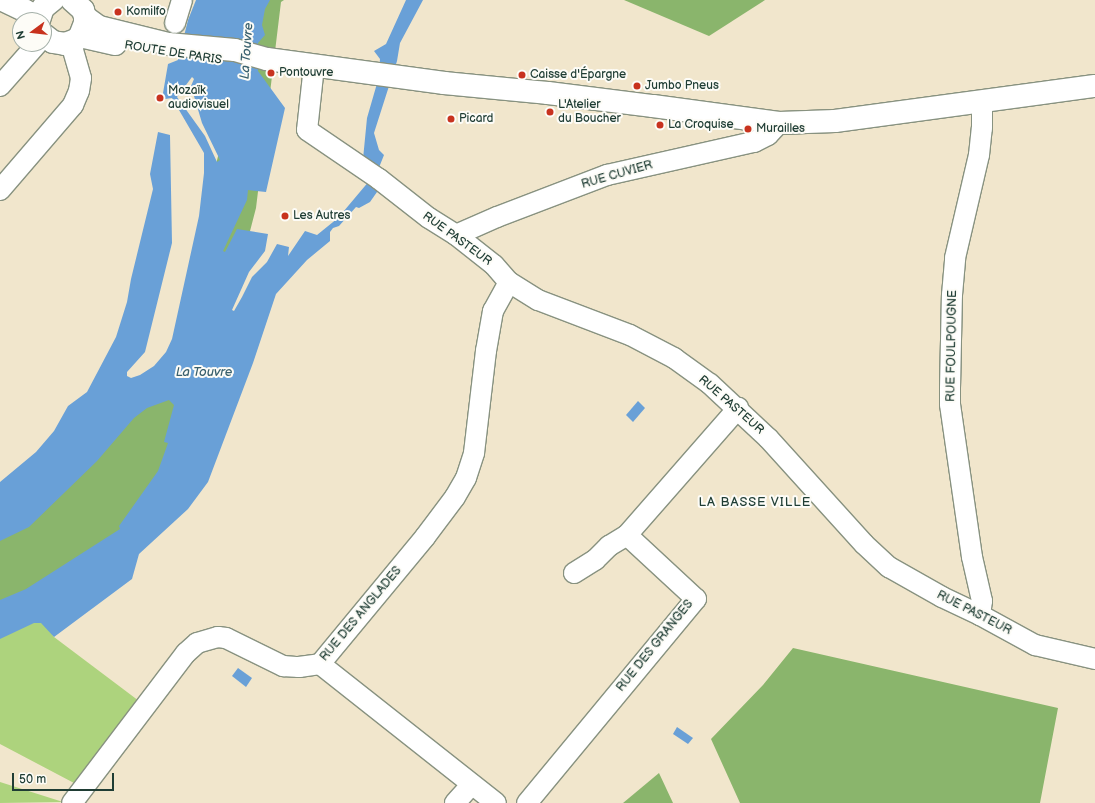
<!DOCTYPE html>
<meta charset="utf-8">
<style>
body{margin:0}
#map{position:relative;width:1095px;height:803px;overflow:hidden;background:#f1e6cc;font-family:"Balsamiq Sans",sans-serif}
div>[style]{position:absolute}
.green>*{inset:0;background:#add37d}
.forest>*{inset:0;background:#8ab56c}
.water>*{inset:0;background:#69a0d7}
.roads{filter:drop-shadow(1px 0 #889280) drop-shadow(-1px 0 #889280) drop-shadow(0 1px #889280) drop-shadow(0 -1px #889280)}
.minor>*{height:20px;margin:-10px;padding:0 10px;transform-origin:10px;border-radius:10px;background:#fff}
.major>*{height:22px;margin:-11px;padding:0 11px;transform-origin:11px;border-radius:11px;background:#fff}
.dots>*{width:11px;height:11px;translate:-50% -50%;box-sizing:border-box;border:2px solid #fdfcf7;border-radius:50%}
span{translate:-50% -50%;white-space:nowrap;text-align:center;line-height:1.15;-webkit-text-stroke:4px #fdfcf7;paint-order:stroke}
.poi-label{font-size:12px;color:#1f3d34}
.left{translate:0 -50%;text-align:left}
.street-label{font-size:12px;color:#1f3d34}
.water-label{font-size:13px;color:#39606d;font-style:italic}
.neighbourhood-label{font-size:13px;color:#1f3d34;letter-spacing:1px}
.north{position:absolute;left:12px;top:12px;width:40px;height:40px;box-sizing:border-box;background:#fdfcf7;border:1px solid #a4b0a9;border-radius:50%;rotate:255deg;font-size:11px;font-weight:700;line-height:16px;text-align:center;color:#1f3d34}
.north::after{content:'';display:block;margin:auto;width:14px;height:18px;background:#c8321e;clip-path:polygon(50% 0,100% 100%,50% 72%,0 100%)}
.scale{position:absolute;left:12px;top:773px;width:102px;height:18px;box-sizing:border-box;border:2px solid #1f3d34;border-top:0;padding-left:5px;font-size:12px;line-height:14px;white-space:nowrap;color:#1f3d34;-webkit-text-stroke:3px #fdfcf7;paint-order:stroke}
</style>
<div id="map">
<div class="green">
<i style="clip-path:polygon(30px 605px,54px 637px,139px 701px,74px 783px,0 744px,0 624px)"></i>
<i style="clip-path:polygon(0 782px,63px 802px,0 803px)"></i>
</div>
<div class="forest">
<i style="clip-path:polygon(258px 0,284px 0,281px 2px,256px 208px,182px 493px,0 624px,0 484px,129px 387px,173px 359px,214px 172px)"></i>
<i style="clip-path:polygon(624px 0,765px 0,709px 36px)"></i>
<i style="clip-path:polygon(793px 648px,1058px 708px,1040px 803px,740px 803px,711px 739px,763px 685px)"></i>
<i style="clip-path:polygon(659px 773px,673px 803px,623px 803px)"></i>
</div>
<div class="water">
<i style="clip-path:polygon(evenodd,196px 0,270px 0,265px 9px,262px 25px,265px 35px,258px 43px,258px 71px,285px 108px,266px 192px,248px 190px,247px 200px,223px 251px,225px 252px,237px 229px,268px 234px,265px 251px,249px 272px,232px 310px,234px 311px,242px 297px,252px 277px,267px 262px,277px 244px,289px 247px,288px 256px,305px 231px,317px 235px,338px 218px,370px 180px,363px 159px,367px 118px,378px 80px,380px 59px,374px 51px,386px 44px,406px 0,423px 0,400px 43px,397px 61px,374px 133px,379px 150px,384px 155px,378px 170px,377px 192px,370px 202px,359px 208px,356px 207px,339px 226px,333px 228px,330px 232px,330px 241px,307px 260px,276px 294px,253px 363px,208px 482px,188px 509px,139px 554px,132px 579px,54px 637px,41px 623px,34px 623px,0 639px,0 600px,26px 589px,120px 529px,119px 526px,158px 471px,168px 443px,164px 442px,174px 405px,169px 400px,147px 408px,134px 418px,97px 461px,29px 527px,0 541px,0 482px,36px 452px,54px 431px,68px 406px,87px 392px,116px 337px,127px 302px,131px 279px,153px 189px,150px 174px,158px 132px,170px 135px,172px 243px,145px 352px,127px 372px,127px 376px,131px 378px,140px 375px,154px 366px,166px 352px,172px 339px,199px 216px,204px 173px,204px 153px,172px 98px,165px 99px,163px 93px,168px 64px,178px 60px,188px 20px,196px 0,192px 77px,194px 79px,191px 86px,202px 123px,220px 160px,217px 162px,205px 136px,177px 97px,192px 77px)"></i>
<i style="clip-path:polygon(638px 401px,645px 408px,633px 422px,626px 415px)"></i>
<i style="clip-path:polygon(238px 668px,252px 678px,246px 687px,232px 676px)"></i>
<i style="clip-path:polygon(677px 727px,693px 738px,688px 744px,673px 734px)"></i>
</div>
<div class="roads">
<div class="minor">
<i style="left:175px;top:23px;width:24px;rotate:-73deg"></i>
<i style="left:314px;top:66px;width:64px;rotate:96.2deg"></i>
<i style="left:307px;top:130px;width:87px;rotate:34.2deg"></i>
<i style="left:379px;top:179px;width:63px;rotate:38deg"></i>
<i style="left:429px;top:218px;width:32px;rotate:32deg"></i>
<i style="left:456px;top:235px;width:48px;rotate:38.3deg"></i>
<i style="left:494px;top:265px;width:23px;rotate:49deg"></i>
<i style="left:509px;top:282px;width:34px;rotate:32deg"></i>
<i style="left:538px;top:300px;width:98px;rotate:20.8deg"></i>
<i style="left:630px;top:335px;width:50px;rotate:27.6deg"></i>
<i style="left:674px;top:358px;width:44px;rotate:35.8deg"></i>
<i style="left:710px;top:384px;width:79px;rotate:43deg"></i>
<i style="left:768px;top:438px;width:143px;rotate:47.8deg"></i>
<i style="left:864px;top:544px;width:34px;rotate:43deg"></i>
<i style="left:889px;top:567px;width:61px;rotate:29.5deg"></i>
<i style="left:942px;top:597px;width:42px;rotate:25.3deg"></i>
<i style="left:980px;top:615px;width:63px;rotate:28.6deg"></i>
<i style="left:1035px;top:645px;width:62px;rotate:13.1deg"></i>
<i style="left:0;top:86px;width:56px;rotate:-48.6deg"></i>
<i style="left:0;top:190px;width:112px;rotate:-49.3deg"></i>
<i style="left:73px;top:105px;width:15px;rotate:-67deg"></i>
<i style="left:79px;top:91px;width:13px;rotate:-81deg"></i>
<i style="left:81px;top:78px;width:36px;rotate:-106deg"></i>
<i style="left:456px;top:235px;width:45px;rotate:-23.7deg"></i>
<i style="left:497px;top:217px;width:118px;rotate:-20.9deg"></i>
<i style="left:607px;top:175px;width:151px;rotate:-12.7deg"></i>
<i style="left:754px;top:142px;width:16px;rotate:-27deg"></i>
<i style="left:768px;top:135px;width:16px;rotate:-47deg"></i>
<i style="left:574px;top:573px;width:25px;rotate:-32deg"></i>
<i style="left:595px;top:560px;width:20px;rotate:-45deg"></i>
<i style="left:609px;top:546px;width:21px;rotate:-31deg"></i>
<i style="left:627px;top:535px;width:169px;rotate:-48.8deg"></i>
<i style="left:980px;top:615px;width:14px;rotate:-82deg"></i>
<i style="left:982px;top:601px;width:45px;rotate:-102.8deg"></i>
<i style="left:972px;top:557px;width:155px;rotate:-98.2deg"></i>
<i style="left:950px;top:404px;width:16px;rotate:-90deg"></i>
<i style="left:950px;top:388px;width:93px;rotate:-88.8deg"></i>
<i style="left:952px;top:295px;width:37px;rotate:-85deg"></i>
<i style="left:955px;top:258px;width:106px;rotate:-76.9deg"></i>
<i style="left:979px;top:155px;width:27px;rotate:-84deg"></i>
<i style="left:982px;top:128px;width:27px;rotate:-90deg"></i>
<i style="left:320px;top:664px;width:224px;rotate:38.3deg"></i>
<i style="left:72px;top:803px;width:188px;rotate:-52.8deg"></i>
<i style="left:186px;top:653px;width:15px;rotate:-42deg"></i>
<i style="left:197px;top:643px;width:22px;rotate:-16deg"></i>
<i style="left:218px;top:637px;width:8px;rotate:7deg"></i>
<i style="left:226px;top:638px;width:64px;rotate:26.2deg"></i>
<i style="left:283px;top:666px;width:16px;rotate:4deg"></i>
<i style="left:299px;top:667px;width:21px;rotate:-8deg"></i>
<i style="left:320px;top:664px;width:165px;rotate:-50.4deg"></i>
<i style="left:425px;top:537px;width:50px;rotate:-53.1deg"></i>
<i style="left:455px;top:497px;width:22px;rotate:-60deg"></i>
<i style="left:466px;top:478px;width:26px;rotate:-72deg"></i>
<i style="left:474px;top:453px;width:103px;rotate:-83.3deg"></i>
<i style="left:486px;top:351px;width:41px;rotate:-80.1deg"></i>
<i style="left:493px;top:311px;width:33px;rotate:-61deg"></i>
<i style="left:455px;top:803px;width:25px;rotate:-48deg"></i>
<i style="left:527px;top:803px;width:265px;rotate:-50.4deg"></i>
<i style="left:696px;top:599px;width:94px;rotate:-137.2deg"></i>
</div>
<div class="major">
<i style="left:3px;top:0;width:25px;rotate:26deg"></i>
<i style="left:26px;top:11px;width:15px;rotate:37deg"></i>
<i style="left:85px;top:17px;width:17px;rotate:36deg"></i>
<i style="left:99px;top:27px;width:71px;rotate:13.8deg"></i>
<i style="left:168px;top:44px;width:67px;rotate:5.1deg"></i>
<i style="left:235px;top:50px;width:33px;rotate:16deg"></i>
<i style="left:267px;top:59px;width:179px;rotate:7.7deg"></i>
<i style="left:444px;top:83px;width:104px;rotate:5.5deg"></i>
<i style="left:548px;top:93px;width:106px;rotate:7.1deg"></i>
<i style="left:653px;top:106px;width:127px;rotate:7.7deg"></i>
<i style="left:779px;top:123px;width:56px;rotate:-2deg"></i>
<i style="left:835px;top:121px;width:262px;rotate:-7.7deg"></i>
<i style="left:39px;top:20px;width:13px;rotate:-72deg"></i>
<i style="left:43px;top:8px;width:13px;rotate:-39deg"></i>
<i style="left:44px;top:35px;width:11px;rotate:38deg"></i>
<i style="left:53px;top:42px;width:12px;rotate:9deg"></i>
<i style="left:65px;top:44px;width:12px;rotate:-20deg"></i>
<i style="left:76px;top:40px;width:6px;rotate:-45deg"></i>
<i style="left:80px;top:36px;width:14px;rotate:-69deg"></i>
<i style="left:85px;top:23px;width:6px;rotate:-90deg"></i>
<i style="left:85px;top:17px;width:7px;rotate:-106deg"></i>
<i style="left:83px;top:10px;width:15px;rotate:-138deg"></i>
<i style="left:80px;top:36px;width:36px;rotate:13deg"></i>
</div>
</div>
<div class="dots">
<i style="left:118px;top:12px;background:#c8321e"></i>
<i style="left:271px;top:73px;background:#c8321e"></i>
<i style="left:522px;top:75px;background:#c8321e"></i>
<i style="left:637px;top:86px;background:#c8321e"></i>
<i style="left:160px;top:98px;background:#c8321e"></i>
<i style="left:550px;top:112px;background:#c8321e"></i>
<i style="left:451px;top:119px;background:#c8321e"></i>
<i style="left:660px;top:125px;background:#c8321e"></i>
<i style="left:748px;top:129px;background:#c8321e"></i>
<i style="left:285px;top:216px;background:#c8321e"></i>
</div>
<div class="poi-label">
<span class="left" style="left:126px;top:12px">Komilfo</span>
<span class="left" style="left:279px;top:73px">Pontouvre</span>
<span class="left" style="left:530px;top:75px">Caisse d'Épargne</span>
<span class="left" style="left:645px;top:86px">Jumbo Pneus</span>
<span class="left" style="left:168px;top:98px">Mozaïk<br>audiovisuel</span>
<span class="left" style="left:558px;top:112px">L'Atelier<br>du Boucher</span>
<span class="left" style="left:459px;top:119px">Picard</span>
<span class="left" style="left:668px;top:125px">La Croquise</span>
<span class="left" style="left:756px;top:129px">Murailles</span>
<span class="left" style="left:293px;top:216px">Les Autres</span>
</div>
<div class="street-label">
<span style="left:173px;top:53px;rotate:9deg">ROUTE DE PARIS</span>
<span style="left:617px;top:175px;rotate:-16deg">RUE CUVIER</span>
<span style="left:457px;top:239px;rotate:36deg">RUE PASTEUR</span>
<span style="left:952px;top:346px;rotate:-89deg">RUE FOULPOUGNE</span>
<span style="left:731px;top:405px;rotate:41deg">RUE PASTEUR</span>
<span style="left:974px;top:613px;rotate:27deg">RUE PASTEUR</span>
<span style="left:361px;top:614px;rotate:-50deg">RUE DES ANGLADES</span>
<span style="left:655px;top:646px;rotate:-51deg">RUE DES GRANGES</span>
</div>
<div class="water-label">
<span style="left:247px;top:51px;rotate:-86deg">La Touvre</span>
<span style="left:204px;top:372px">La Touvre</span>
</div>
<div class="neighbourhood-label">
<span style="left:755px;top:502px">LA BASSE VILLE</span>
</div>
<div class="north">N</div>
<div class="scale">50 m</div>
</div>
